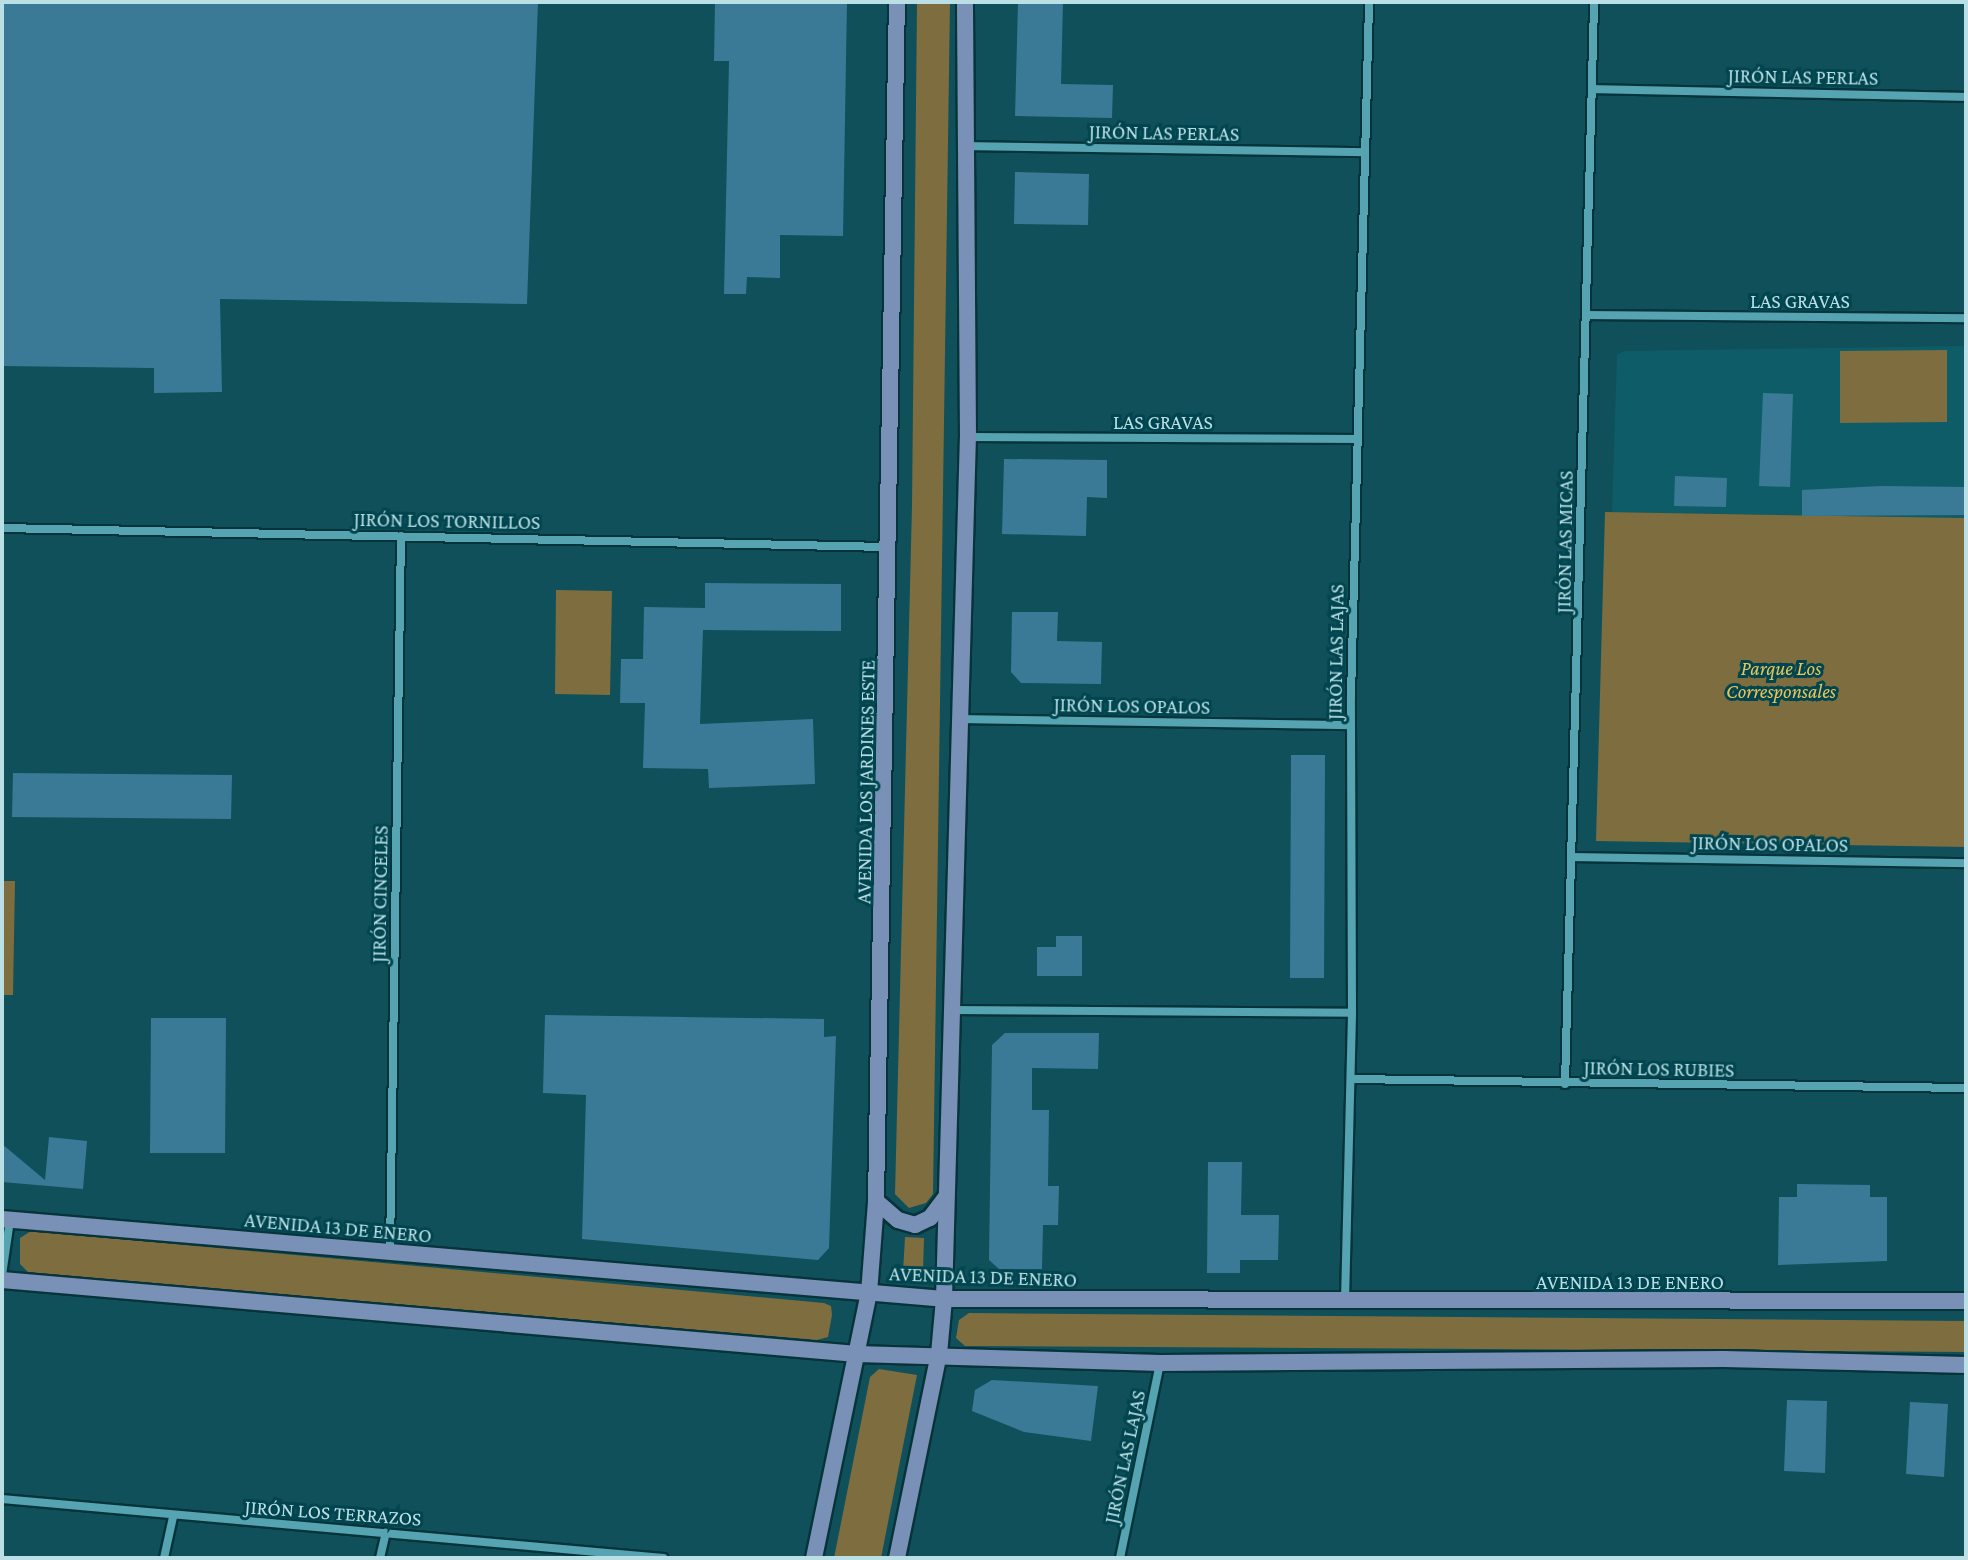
<!DOCTYPE html>
<meta charset="utf-8">
<style>
body{margin:0}
#map{position:relative;width:1968px;height:1560px;overflow:hidden;background:#0f505a;font-family:"Crimson Pro",serif}
div>[style]{position:absolute}
.built>*{inset:0;background:#0e5c67}
.green>*{inset:0;background:#7e6d3f}
.building>*{inset:0;background:#3a7a96}
.roads{filter:drop-shadow(2px 0 #07343a) drop-shadow(-2px 0 #07343a) drop-shadow(0 2px #07343a) drop-shadow(0 -2px #07343a)}
.minor>*{height:8px;margin:-4px;padding:0 4px;transform-origin:4px;border-radius:4px;background:#56a4b1}
.secondary>*{height:16px;margin:-8px;padding:0 8px;transform-origin:8px;border-radius:8px;background:#7990b7}
span{translate:-50% -50%;white-space:nowrap;text-align:center;line-height:1.15;-webkit-text-stroke:6px #00454f;paint-order:stroke}
.street-label{font-size:20px;color:#badfe5}
.park-label{font-size:20px;color:#ebc55a;font-style:italic}
.frame{position:absolute;inset:0;border:4px solid #badfe5;pointer-events:none}
</style>
<div id="map">
<div class="built">
<i style="clip-path:polygon(1966px 346px,1966px 518px,1612px 512px,1617px 355px,1624px 351px)"></i>
</div>
<div class="green">
<i style="clip-path:polygon(917px 2px,950px 2px,933px 1194px,926px 1203px,909px 1208px,895px 1194px,912px 505px)"></i>
<i style="clip-path:polygon(1947px 350px,1947px 422px,1840px 423px,1840px 351px)"></i>
<i style="clip-path:polygon(1605px 512px,1966px 518px,1966px 847px,1596px 841px)"></i>
<i style="clip-path:polygon(556px 590px,612px 591px,610px 695px,555px 694px)"></i>
<i style="clip-path:polygon(2px 881px,15px 881px,13px 995px,2px 995px)"></i>
<i style="clip-path:polygon(31px 1231px,824px 1303px,831px 1306px,832px 1315px,828px 1337px,817px 1340px,29px 1273px,20px 1264px,20px 1238px)"></i>
<i style="clip-path:polygon(905px 1237px,924px 1238px,923px 1271px,903px 1272px)"></i>
<i style="clip-path:polygon(969px 1313px,1966px 1321px,1966px 1352px,965px 1346px,956px 1338px,959px 1320px)"></i>
<i style="clip-path:polygon(879px 1369px,917px 1375px,881px 1558px,834px 1558px,870px 1377px)"></i>
</div>
<div class="building">
<i style="clip-path:polygon(2px 2px,538px 2px,527px 304px,220px 299px,222px 392px,154px 393px,154px 368px,2px 366px)"></i>
<i style="clip-path:polygon(715px 2px,847px 2px,843px 236px,780px 235px,780px 278px,747px 277px,746px 294px,724px 294px,729px 61px,714px 61px)"></i>
<i style="clip-path:polygon(1018px 2px,1063px 2px,1061px 84px,1113px 85px,1112px 118px,1015px 116px)"></i>
<i style="clip-path:polygon(1015px 172px,1089px 174px,1088px 225px,1014px 224px)"></i>
<i style="clip-path:polygon(1763px 393px,1793px 394px,1790px 487px,1759px 486px)"></i>
<i style="clip-path:polygon(1004px 459px,1107px 460px,1107px 498px,1087px 497px,1086px 536px,1002px 534px)"></i>
<i style="clip-path:polygon(1675px 476px,1727px 478px,1726px 507px,1674px 506px)"></i>
<i style="clip-path:polygon(1881px 486px,1966px 487px,1966px 515px,1802px 516px,1802px 490px)"></i>
<i style="clip-path:polygon(705px 583px,841px 584px,841px 631px,703px 630px,700px 724px,813px 719px,815px 784px,709px 788px,708px 769px,643px 768px,645px 703px,620px 703px,621px 659px,643px 659px,644px 607px,705px 608px)"></i>
<i style="clip-path:polygon(1012px 612px,1058px 612px,1057px 641px,1102px 642px,1101px 684px,1021px 683px,1011px 672px)"></i>
<i style="clip-path:polygon(1291px 755px,1325px 755px,1324px 978px,1290px 978px)"></i>
<i style="clip-path:polygon(13px 773px,232px 775px,231px 819px,12px 817px)"></i>
<i style="clip-path:polygon(1056px 936px,1082px 936px,1082px 976px,1037px 976px,1037px 947px,1056px 947px)"></i>
<i style="clip-path:polygon(545px 1015px,824px 1019px,824px 1037px,836px 1036px,829px 1248px,818px 1260px,582px 1239px,586px 1095px,543px 1093px)"></i>
<i style="clip-path:polygon(151px 1018px,226px 1018px,225px 1153px,150px 1153px)"></i>
<i style="clip-path:polygon(1005px 1033px,1099px 1033px,1098px 1069px,1032px 1068px,1032px 1110px,1049px 1110px,1048px 1186px,1059px 1186px,1058px 1225px,1043px 1225px,1042px 1269px,999px 1269px,989px 1260px,992px 1045px)"></i>
<i style="clip-path:polygon(49px 1137px,87px 1141px,83px 1189px,2px 1182px,2px 1144px,45px 1180px)"></i>
<i style="clip-path:polygon(1208px 1162px,1242px 1162px,1241px 1215px,1279px 1215px,1278px 1260px,1240px 1260px,1240px 1273px,1207px 1273px)"></i>
<i style="clip-path:polygon(1797px 1184px,1870px 1185px,1870px 1197px,1887px 1197px,1887px 1261px,1778px 1265px,1779px 1197px,1797px 1197px)"></i>
<i style="clip-path:polygon(992px 1380px,1098px 1386px,1091px 1441px,1024px 1432px,972px 1411px,975px 1390px)"></i>
<i style="clip-path:polygon(1787px 1400px,1827px 1401px,1825px 1473px,1784px 1471px)"></i>
<i style="clip-path:polygon(1910px 1402px,1948px 1404px,1944px 1477px,1906px 1474px)"></i>
</div>
<div class="roads">
<div class="minor">
<i style="left:1592px;top:89px;width:374px;rotate:1.2deg"></i>
<i style="left:966px;top:146px;width:398px;rotate:0.9deg"></i>
<i style="left:1587px;top:315px;width:379px;rotate:0.5deg"></i>
<i style="left:969px;top:437px;width:388px;rotate:0.3deg"></i>
<i style="left:2px;top:528px;width:887px;rotate:1.23deg"></i>
<i style="left:961px;top:719px;width:390px;rotate:0.9deg"></i>
<i style="left:1574px;top:857px;width:392px;rotate:0.9deg"></i>
<i style="left:955px;top:1010px;width:397px;rotate:0.4deg"></i>
<i style="left:1351px;top:1079px;width:615px;rotate:0.84deg"></i>
<i style="left:1565px;top:1084px;width:1082px;rotate:-88.46deg"></i>
<i style="left:390px;top:1251px;width:715px;rotate:-89.12deg"></i>
<i style="left:2px;top:1275px;width:56px;rotate:-81.7deg"></i>
<i style="left:1345px;top:1301px;width:288px;rotate:-88.6deg"></i>
<i style="left:1352px;top:1013px;width:317px;rotate:-90.2deg"></i>
<i style="left:1351px;top:696px;width:694px;rotate:-88.51deg"></i>
<i style="left:2px;top:1499px;width:664px;rotate:5.1deg"></i>
<i style="left:164px;top:1558px;width:42px;rotate:-77.6deg"></i>
<i style="left:380px;top:1558px;width:26px;rotate:-77deg"></i>
<i style="left:1120px;top:1558px;width:199px;rotate:-78.4deg"></i>
</div>
<div class="secondary">
<i style="left:876px;top:1201px;width:29px;rotate:41deg"></i>
<i style="left:898px;top:1220px;width:18px;rotate:16deg"></i>
<i style="left:915px;top:1225px;width:17px;rotate:-25deg"></i>
<i style="left:930px;top:1218px;width:26px;rotate:-53deg"></i>
<i style="left:2px;top:1219px;width:945px;rotate:4.85deg"></i>
<i style="left:944px;top:1299px;width:1022px;rotate:0.11deg"></i>
<i style="left:2px;top:1280px;width:858px;rotate:4.95deg"></i>
<i style="left:857px;top:1354px;width:303px;rotate:1.7deg"></i>
<i style="left:1160px;top:1363px;width:564px;rotate:-0.41deg"></i>
<i style="left:1724px;top:1359px;width:242px;rotate:1.4deg"></i>
<i style="left:814px;top:1558px;width:271px;rotate:-78.3deg"></i>
<i style="left:869px;top:1293px;width:92px;rotate:-85.6deg"></i>
<i style="left:876px;top:1201px;width:1199px;rotate:-89deg"></i>
<i style="left:897px;top:1558px;width:208px;rotate:-78.4deg"></i>
<i style="left:939px;top:1354px;width:55px;rotate:-84.8deg"></i>
<i style="left:944px;top:1299px;width:862px;rotate:-88.41deg"></i>
<i style="left:968px;top:437px;width:435px;rotate:-90.4deg"></i>
</div>
</div>
<div class="street-label">
<span style="left:1803px;top:77px;rotate:1deg">JIRÓN LAS PERLAS</span>
<span style="left:1164px;top:133px;rotate:1deg">JIRÓN LAS PERLAS</span>
<span style="left:1800px;top:301px">LAS GRAVAS</span>
<span style="left:1163px;top:422px">LAS GRAVAS</span>
<span style="left:447px;top:521px;rotate:1deg">JIRÓN LOS TORNILLOS</span>
<span style="left:1565px;top:542px;rotate:-89deg">JIRÓN LAS MICAS</span>
<span style="left:1336px;top:652px;rotate:-89deg">JIRÓN LAS LAJAS</span>
<span style="left:1132px;top:706px;rotate:1deg">JIRÓN LOS OPALOS</span>
<span style="left:866px;top:782px;rotate:-89deg">AVENIDA LOS JARDINES ESTE</span>
<span style="left:1770px;top:844px;rotate:1deg">JIRÓN LOS OPALOS</span>
<span style="left:380px;top:894px;rotate:-89deg">JIRÓN CINCELES</span>
<span style="left:1659px;top:1069px;rotate:1deg">JIRÓN LOS RUBIES</span>
<span style="left:338px;top:1228px;rotate:5deg">AVENIDA 13 DE ENERO</span>
<span style="left:983px;top:1277px;rotate:2deg">AVENIDA 13 DE ENERO</span>
<span style="left:1630px;top:1282px">AVENIDA 13 DE ENERO</span>
<span style="left:1125px;top:1457px;rotate:-78deg">JIRÓN LAS LAJAS</span>
<span style="left:333px;top:1513px;rotate:4deg">JIRÓN LOS TERRAZOS</span>
</div>
<div class="park-label">
<span style="left:1781px;top:680px">Parque Los<br>Corresponsales</span>
</div>
<div class="frame"></div>
</div>
